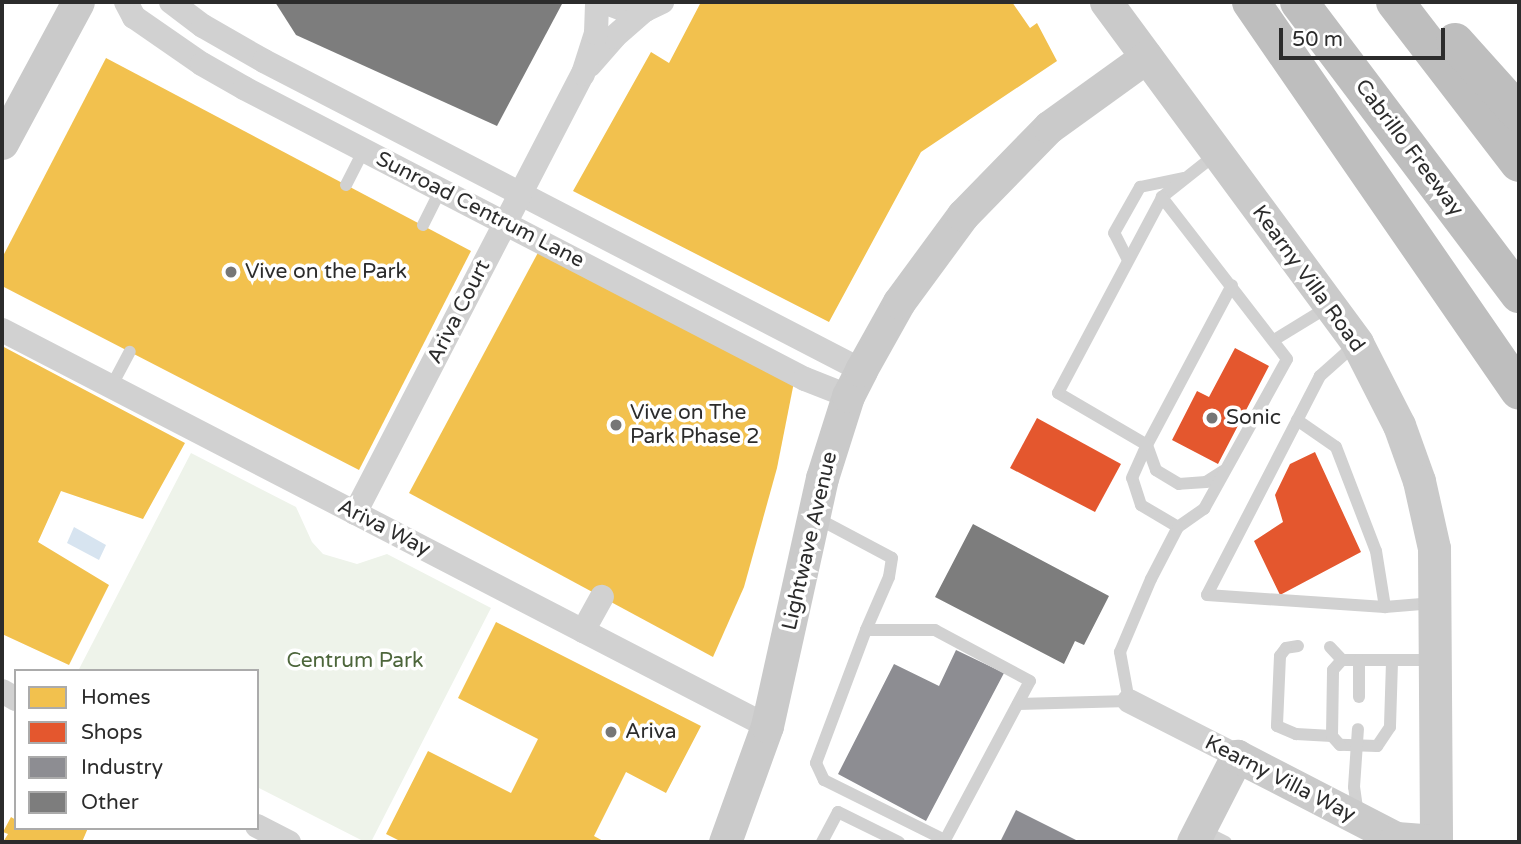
<!DOCTYPE html>
<style>
body{margin:0}
#map{position:relative;width:1521px;height:844px;overflow:hidden;background:#fff;font-family:"Varela Round",sans-serif}
div>[style]{position:absolute}
.green>*{inset:0;background:#eef3ea}
.water>*{inset:0;background:#d7e4f0}
.homes>*{inset:0;background:#f2c14e}
.shops>*{inset:0;background:#e4572e}
.industry>*{inset:0;background:#8d8d92}
.building>*{inset:0;background:#7d7d7d}
.lane>*{height:12px;margin:-6px;padding:0 6px;transform-origin:6px;border-radius:6px;background:#d1d1d1}
.street>*{height:24px;margin:-12px;padding:0 12px;transform-origin:12px;border-radius:12px;background:#d1d1d1}
.secondary>*{height:33px;margin:-16.5px;padding:0 16.5px;transform-origin:16.5px;border-radius:16.5px;background:#cacaca}
.highway>*{height:38px;margin:-19px;padding:0 19px;transform-origin:19px;border-radius:19px;background:#bebebe}
.dots>*{width:19px;height:19px;translate:-50% -50%;box-sizing:border-box;border:4px solid #fff;border-radius:50%}
span{translate:-50% -50%;white-space:nowrap;text-align:center;line-height:1.15;-webkit-text-stroke:7px #fff;paint-order:stroke}
.street-label{font-size:21px;color:#2c2c2c}
.poi-label{font-size:21px;color:#2c2c2c}
.left{translate:0 -50%;text-align:left}
.park-label{font-size:21px;color:#4d663b}
.frame{position:absolute;inset:0;border:4px solid #2c2c2c;pointer-events:none}
.legend{position:absolute;left:14px;top:669px;width:245px;height:161px;box-sizing:border-box;background:#fff;border:2px solid #ababab;margin:0;padding:9px 12px;list-style:none;font-size:21px;color:#2c2c2c}
.legend li{display:flex;align-items:center;gap:14px;height:35px}
.legend b{width:35px;border:2px solid #ababab}
.scale{position:absolute;left:1279px;top:28px;width:166px;height:32px;box-sizing:border-box;border:4px solid #2c2c2c;border-top:0;padding-left:9px;font-size:21px;line-height:24px;white-space:nowrap;color:#2c2c2c;-webkit-text-stroke:5px #fff;paint-order:stroke}
</style>
<div id="map">
<div class="green">
<i style="clip-path:polygon(191px 453px,296px 507px,312px 542px,323px 554px,357px 564px,387px 554px,491px 608px,371px 842px,365px 842px,257px 787px,257px 671px,78px 671px)"></i>
</div>
<div class="water">
<i style="clip-path:polygon(74px 527px,106px 545px,99px 560px,67px 543px)"></i>
</div>
<div class="homes">
<i style="clip-path:polygon(701px 2px,1012px 2px,1030px 28px,1037px 23px,1057px 61px,921px 152px,829px 322px,573px 191px,651px 52px,669px 63px)"></i>
<i style="clip-path:polygon(106px 58px,471px 251px,359px 470px,2px 286px,2px 258px)"></i>
<i style="clip-path:polygon(541px 247px,794px 382px,777px 468px,744px 587px,713px 657px,409px 493px)"></i>
<i style="clip-path:polygon(2px 346px,185px 443px,143px 519px,61px 491px,38px 542px,109px 585px,69px 665px,2px 634px)"></i>
<i style="clip-path:polygon(496px 622px,701px 726px,666px 793px,626px 772px,594px 836px,605px 842px,402px 842px,386px 834px,428px 751px,511px 793px,538px 739px,458px 698px)"></i>
<i style="clip-path:polygon(11px 817px,16px 820px,16px 828px,88px 828px,82px 842px,3px 842px,8px 834px,3px 832px)"></i>
</div>
<div class="shops">
<i style="clip-path:polygon(1235px 348px,1269px 366px,1218px 464px,1172px 440px,1197px 391px,1209px 397px)"></i>
<i style="clip-path:polygon(1037px 418px,1121px 464px,1095px 512px,1010px 468px)"></i>
<i style="clip-path:polygon(1315px 452px,1361px 552px,1280px 595px,1254px 541px,1283px 522px,1275px 495px,1290px 464px)"></i>
</div>
<div class="industry">
<i style="clip-path:polygon(956px 650px,1004px 673px,926px 821px,838px 774px,894px 664px,939px 686px)"></i>
<i style="clip-path:polygon(1016px 810px,1080px 842px,1000px 842px)"></i>
</div>
<div class="building">
<i style="clip-path:polygon(275px 2px,559px 2px,562px 4px,497px 126px,296px 35px)"></i>
<i style="clip-path:polygon(973px 524px,1109px 596px,1084px 645px,1075px 641px,1064px 664px,935px 597px)"></i>
</div>
<div class="lane">
<i style="left:346px;top:185px;width:39px;rotate:-63deg"></i>
<i style="left:423px;top:225px;width:40px;rotate:-63.4deg"></i>
<i style="left:1128px;top:260px;width:30px;rotate:-117deg"></i>
<i style="left:1114px;top:233px;width:53px;rotate:-60.5deg"></i>
<i style="left:1140px;top:187px;width:44px;rotate:-11.8deg"></i>
<i style="left:1274px;top:340px;width:63px;rotate:-31.4deg"></i>
<i style="left:1357px;top:343px;width:50px;rotate:138.3deg"></i>
<i style="left:1320px;top:376px;width:246px;rotate:117.3deg"></i>
<i style="left:1207px;top:595px;width:178px;rotate:3.9deg"></i>
<i style="left:1385px;top:607px;width:49px;rotate:-4.7deg"></i>
<i style="left:111px;top:387px;width:40px;rotate:-62deg"></i>
<i style="left:1297px;top:420px;width:47px;rotate:34.7deg"></i>
<i style="left:1336px;top:447px;width:111px;rotate:69deg"></i>
<i style="left:1376px;top:551px;width:57px;rotate:80.9deg"></i>
<i style="left:1223px;top:471px;width:20px;rotate:147deg"></i>
<i style="left:1206px;top:482px;width:27px;rotate:176deg"></i>
<i style="left:1179px;top:484px;width:27px;rotate:-149deg"></i>
<i style="left:1156px;top:470px;width:27px;rotate:-110deg"></i>
<i style="left:1147px;top:445px;width:181px;rotate:-62deg"></i>
<i style="left:815px;top:517px;width:87px;rotate:28deg"></i>
<i style="left:892px;top:558px;width:19px;rotate:99deg"></i>
<i style="left:889px;top:577px;width:58px;rotate:113.5deg"></i>
<i style="left:866px;top:630px;width:142px;rotate:110.6deg"></i>
<i style="left:816px;top:763px;width:19px;rotate:65deg"></i>
<i style="left:824px;top:780px;width:135px;rotate:26.4deg"></i>
<i style="left:945px;top:840px;width:180px;rotate:-61.9deg"></i>
<i style="left:1030px;top:681px;width:108px;rotate:-151.8deg"></i>
<i style="left:935px;top:630px;width:69px;rotate:180deg"></i>
<i style="left:1178px;top:527px;width:43px;rotate:-149.3deg"></i>
<i style="left:1141px;top:505px;width:28px;rotate:-108deg"></i>
<i style="left:1132px;top:478px;width:36px;rotate:-66deg"></i>
<i style="left:1147px;top:445px;width:103px;rotate:-149.7deg"></i>
<i style="left:1058px;top:393px;width:222px;rotate:-62deg"></i>
<i style="left:1162px;top:197px;width:68px;rotate:-38.4deg"></i>
<i style="left:1298px;top:646px;width:12px;rotate:171deg"></i>
<i style="left:1286px;top:648px;width:10px;rotate:127deg"></i>
<i style="left:1280px;top:656px;width:70px;rotate:92.5deg"></i>
<i style="left:1277px;top:726px;width:21px;rotate:23deg"></i>
<i style="left:1296px;top:734px;width:36px;rotate:3deg"></i>
<i style="left:1330px;top:647px;width:18px;rotate:47deg"></i>
<i style="left:1392px;top:662px;width:65px;rotate:91.8deg"></i>
<i style="left:1390px;top:727px;width:23px;rotate:124deg"></i>
<i style="left:1377px;top:746px;width:37px;rotate:-178deg"></i>
<i style="left:1340px;top:745px;width:12px;rotate:-132deg"></i>
<i style="left:1332px;top:736px;width:66px;rotate:-89.1deg"></i>
<i style="left:1333px;top:670px;width:13px;rotate:-48deg"></i>
<i style="left:1342px;top:660px;width:92px"></i>
<i style="left:1359px;top:697px;width:37px;rotate:-90deg"></i>
<i style="left:1018px;top:704px;width:111px;rotate:-1.5deg"></i>
<i style="left:1129px;top:701px;width:50px;rotate:-100.4deg"></i>
<i style="left:1120px;top:652px;width:79px;rotate:-67deg"></i>
<i style="left:1151px;top:579px;width:59px;rotate:-62.6deg"></i>
<i style="left:1178px;top:527px;width:32px;rotate:-35deg"></i>
<i style="left:1204px;top:509px;width:171px;rotate:-61deg"></i>
<i style="left:1287px;top:359px;width:205px;rotate:-127.7deg"></i>
<i style="left:1358px;top:815px;width:28px;rotate:-98deg"></i>
<i style="left:1354px;top:787px;width:58px;rotate:-86.1deg"></i>
<i style="left:1200px;top:829px;width:29px;rotate:27deg"></i>
<i style="left:822px;top:842px;width:34px;rotate:-62deg"></i>
<i style="left:838px;top:812px;width:68px;rotate:26.2deg"></i>
</div>
<div class="street">
<i style="left:126px;top:2px;width:17px;rotate:62deg"></i>
<i style="left:134px;top:17px;width:83px;rotate:34.7deg"></i>
<i style="left:202px;top:64px;width:48px;rotate:29.7deg"></i>
<i style="left:244px;top:88px;width:632px;rotate:27.42deg"></i>
<i style="left:805px;top:379px;width:46px;rotate:21.6deg"></i>
<i style="left:171px;top:2px;width:40px;rotate:37deg"></i>
<i style="left:203px;top:26px;width:70px;rotate:29.8deg"></i>
<i style="left:264px;top:61px;width:672px;rotate:27.37deg"></i>
<i style="left:604px;top:2px;width:26px;rotate:21deg"></i>
<i style="left:628px;top:11px;width:17px;rotate:-3deg"></i>
<i style="left:645px;top:10px;width:19px;rotate:-25deg"></i>
<i style="left:590px;top:65px;width:37px;rotate:-49deg"></i>
<i style="left:614px;top:37px;width:41px;rotate:-41.1deg"></i>
<i style="left:2px;top:330px;width:861px;rotate:27.37deg"></i>
<i style="left:355px;top:513px;width:495px;rotate:-62.6deg"></i>
<i style="left:583px;top:74px;width:43px;rotate:-72.4deg"></i>
<i style="left:596px;top:33px;width:31px;rotate:-88deg"></i>
<i style="left:583px;top:631px;width:39px;rotate:-61deg"></i>
<i style="left:2px;top:691px;width:16px;rotate:30deg"></i>
<i style="left:1129px;top:701px;width:121px;rotate:27deg"></i>
<i style="left:257px;top:826px;width:36px;rotate:27deg"></i>
</div>
<div class="secondary">
<i style="left:1106px;top:2px;width:423px;rotate:53.6deg"></i>
<i style="left:1357px;top:343px;width:92px;rotate:62.9deg"></i>
<i style="left:1399px;top:425px;width:59px;rotate:70.3deg"></i>
<i style="left:1419px;top:481px;width:69px;rotate:77.4deg"></i>
<i style="left:1434px;top:548px;width:294px;rotate:89.6deg"></i>
<i style="left:2px;top:143px;width:160px;rotate:-61.7deg"></i>
<i style="left:725px;top:842px;width:123px;rotate:-70.1deg"></i>
<i style="left:767px;top:726px;width:254px;rotate:-77.5deg"></i>
<i style="left:822px;top:478px;width:86px;rotate:-72.4deg"></i>
<i style="left:848px;top:396px;width:29px;rotate:-63deg"></i>
<i style="left:861px;top:370px;width:78px;rotate:-60.8deg"></i>
<i style="left:899px;top:302px;width:108px;rotate:-53.7deg"></i>
<i style="left:963px;top:215px;width:123px;rotate:-45.7deg"></i>
<i style="left:1049px;top:127px;width:120px;rotate:-35.8deg"></i>
<i style="left:1193px;top:842px;width:97px;rotate:-62.9deg"></i>
<i style="left:1237px;top:756px;width:179px;rotate:27.3deg"></i>
<i style="left:1396px;top:838px;width:40px;rotate:4.3deg"></i>
</div>
<div class="highway">
<i style="left:1251px;top:2px;width:472px;rotate:55.4deg"></i>
<i style="left:1299px;top:2px;width:366px;rotate:53deg"></i>
<i style="left:1395px;top:2px;width:203px;rotate:52.4deg"></i>
<i style="left:1455px;top:42px;width:96px;rotate:48deg"></i>
</div>
<div class="dots">
<i style="left:231px;top:272px;background:#767676"></i>
<i style="left:1212px;top:418px;background:#767676"></i>
<i style="left:616px;top:425px;background:#767676"></i>
<i style="left:611px;top:732px;background:#767676"></i>
</div>
<div class="street-label">
<span style="left:1409px;top:148px;rotate:53deg">Cabrillo Freeway</span>
<span style="left:480px;top:210px;rotate:27deg">Sunroad Centrum Lane</span>
<span style="left:1308px;top:279px;rotate:54deg">Kearny Villa Road</span>
<span style="left:459px;top:312px;rotate:-63deg">Ariva Court</span>
<span style="left:384px;top:528px;rotate:27deg">Ariva Way</span>
<span style="left:810px;top:541px;rotate:-77deg">Lightwave Avenue</span>
<span style="left:1280px;top:779px;rotate:27deg">Kearny Villa Way</span>
</div>
<div class="poi-label">
<span class="left" style="left:245px;top:272px">Vive on the Park</span>
<span class="left" style="left:630px;top:425px">Vive on The<br>Park Phase 2</span>
<span class="left" style="left:1226px;top:418px">Sonic</span>
<span class="left" style="left:625px;top:732px">Ariva</span>
</div>
<div class="park-label">
<span style="left:355px;top:661px">Centrum Park</span>
</div>
<div class="frame"></div>
<ul class="legend">
<li><b style="height:19px;background:#f2c14e"></b>Homes</li>
<li><b style="height:19px;background:#e4572e"></b>Shops</li>
<li><b style="height:19px;background:#8d8d92"></b>Industry</li>
<li><b style="height:19px;background:#7d7d7d"></b>Other</li>
</ul>
<div class="scale">50 m</div>
</div>
